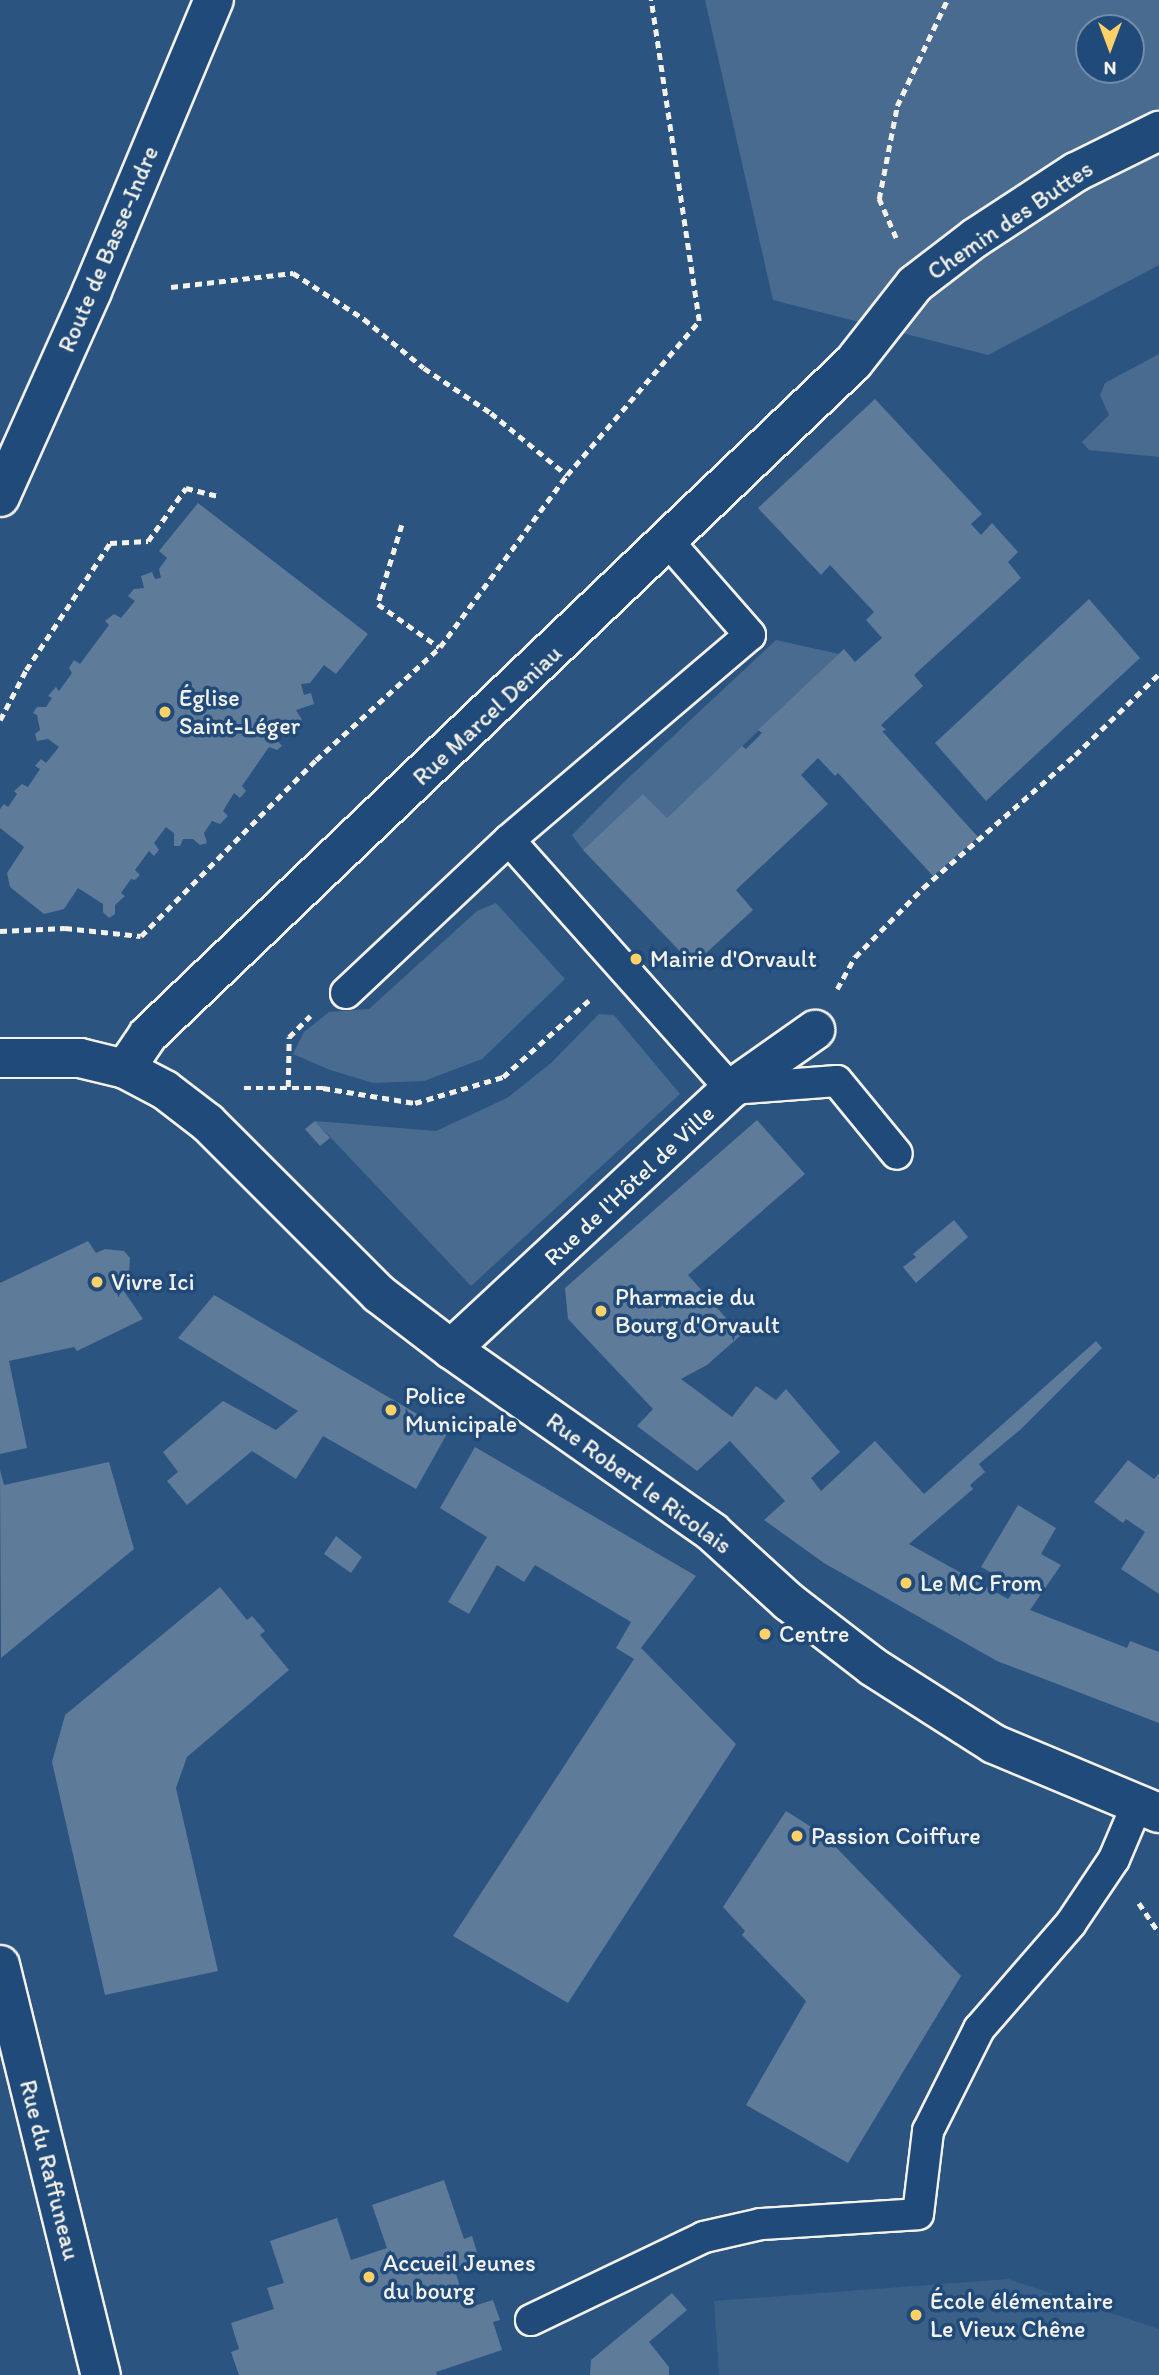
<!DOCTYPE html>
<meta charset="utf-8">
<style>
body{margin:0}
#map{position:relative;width:1159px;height:2375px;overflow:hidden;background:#2c5481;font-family:Itim,sans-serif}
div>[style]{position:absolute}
.built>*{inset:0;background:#3b6088}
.green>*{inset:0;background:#496b90}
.building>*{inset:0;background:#5e7b9a}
.path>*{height:4.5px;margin-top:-2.25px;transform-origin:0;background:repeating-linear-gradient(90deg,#f4f1e8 0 7px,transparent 0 12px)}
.roads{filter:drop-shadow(2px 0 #f4f1e8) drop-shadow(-2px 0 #f4f1e8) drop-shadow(0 2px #f4f1e8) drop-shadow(0 -2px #f4f1e8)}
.lane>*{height:30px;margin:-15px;padding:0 15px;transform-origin:15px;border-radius:15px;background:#1f4a7a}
.street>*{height:38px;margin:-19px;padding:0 19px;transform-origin:19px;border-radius:19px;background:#1f4a7a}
.secondary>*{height:38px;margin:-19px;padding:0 19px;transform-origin:19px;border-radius:19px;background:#1f4a7a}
.dots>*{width:19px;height:19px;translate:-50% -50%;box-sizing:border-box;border:4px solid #1f4a7a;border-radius:50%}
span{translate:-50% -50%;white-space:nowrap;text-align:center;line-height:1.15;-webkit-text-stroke:7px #1f4a7a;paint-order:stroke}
.street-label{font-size:24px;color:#f4f1e8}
.poi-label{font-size:24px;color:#f4f1e8}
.left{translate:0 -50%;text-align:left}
.north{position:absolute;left:1075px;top:14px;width:70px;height:70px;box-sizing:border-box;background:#1f4a7a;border:2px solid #748da6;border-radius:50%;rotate:180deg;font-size:19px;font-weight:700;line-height:28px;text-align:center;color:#f4f1e8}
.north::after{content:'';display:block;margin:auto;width:24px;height:32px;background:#ffd166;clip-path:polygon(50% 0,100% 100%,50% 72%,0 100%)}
</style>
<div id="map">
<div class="built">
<i style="clip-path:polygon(1008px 2279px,1159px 2329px,1159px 2375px,719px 2375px,714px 2301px)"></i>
</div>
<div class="green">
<i style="clip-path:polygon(evenodd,705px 0,1159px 0,1159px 265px,988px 355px,773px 300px,705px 0,1089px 28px,1131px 28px,1131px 70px,1089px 70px,1089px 28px)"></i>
<i style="clip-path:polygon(1159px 354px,1159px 457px,1089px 450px,1082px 442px,1109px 415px,1100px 395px,1105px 383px)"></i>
<i style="clip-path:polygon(776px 640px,839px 654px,667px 818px,583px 850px,572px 835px,624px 782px)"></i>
<i style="clip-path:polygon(496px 903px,565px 979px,482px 1059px,424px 1081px,373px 1083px,330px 1070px,293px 1054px,304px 1032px,329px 1012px,369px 1009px,477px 911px)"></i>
<i style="clip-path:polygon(599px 1014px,614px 1015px,680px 1094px,471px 1286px,315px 1121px,436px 1131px,507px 1098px,551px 1063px)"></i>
</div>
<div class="building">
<i style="clip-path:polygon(875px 399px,982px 514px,971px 524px,981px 535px,992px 523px,1018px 552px,1008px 562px,1021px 578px,914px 675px,923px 686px,881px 725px,886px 730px,882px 731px,978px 837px,933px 876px,838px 773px,835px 776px,818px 758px,801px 775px,828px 804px,736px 890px,753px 910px,693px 965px,583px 850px,643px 794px,667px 818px,742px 746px,746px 749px,762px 733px,758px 730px,844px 649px,855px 662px,882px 638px,866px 620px,874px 612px,830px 565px,821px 575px,758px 508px)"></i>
<i style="clip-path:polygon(198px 503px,368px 634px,336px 674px,324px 665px,310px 683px,301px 684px,304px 695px,311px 693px,314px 704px,296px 710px,302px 720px,296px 724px,290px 720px,274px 737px,282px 746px,277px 750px,269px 747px,242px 786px,246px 791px,240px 798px,234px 793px,223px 811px,228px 816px,220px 824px,212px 821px,204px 833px,207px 843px,200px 845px,193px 839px,183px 839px,180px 846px,174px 846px,174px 833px,166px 827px,154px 843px,159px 850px,154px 856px,149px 851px,135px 870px,140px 875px,135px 880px,131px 879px,121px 893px,125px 896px,115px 905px,115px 914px,109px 918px,103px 912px,103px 904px,78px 888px,64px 909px,44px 914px,10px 887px,7px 873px,24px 847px,0 828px,0 809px,4px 804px,8px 807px,17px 794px,14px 791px,22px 784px,28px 787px,40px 769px,35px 766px,41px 759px,46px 763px,59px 747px,48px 739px,37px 741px,35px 734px,40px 730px,37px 715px,33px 713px,37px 707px,46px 707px,52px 698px,48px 696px,56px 687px,59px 691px,72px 673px,69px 668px,74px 660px,80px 664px,109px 625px,105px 621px,114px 614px,121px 618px,135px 601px,128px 596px,134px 589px,144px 588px,141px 576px,152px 572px,155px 579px,161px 578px,159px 569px,167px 558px,159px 551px)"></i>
<i style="clip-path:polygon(1089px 599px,1140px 658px,986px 801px,935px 743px)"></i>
<i style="clip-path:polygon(757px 1120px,805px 1174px,688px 1275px,741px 1335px,707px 1365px,681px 1379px,732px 1417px,756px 1386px,776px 1400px,786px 1389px,840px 1452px,811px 1478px,821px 1491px,875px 1441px,924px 1494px,1096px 1341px,1102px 1348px,1021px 1429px,979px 1464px,985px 1472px,970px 1485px,973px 1489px,909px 1544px,1008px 1599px,1017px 1587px,981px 1567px,1018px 1505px,1056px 1528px,1041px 1554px,1061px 1565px,1030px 1610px,1127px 1648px,1130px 1641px,1159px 1652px,1159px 1723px,997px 1661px,824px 1563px,764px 1520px,785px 1501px,730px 1441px,697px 1471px,637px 1426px,653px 1409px,568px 1319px,565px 1288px)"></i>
<i style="clip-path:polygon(315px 1121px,330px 1138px,320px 1146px,305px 1129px)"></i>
<i style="clip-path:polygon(954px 1220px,968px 1237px,916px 1283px,903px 1267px,916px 1257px,913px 1254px)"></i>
<i style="clip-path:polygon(88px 1241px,96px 1253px,105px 1249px,124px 1251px,130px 1258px,129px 1273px,115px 1278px,143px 1319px,77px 1351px,74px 1347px,9px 1361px,27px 1448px,0 1454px,0 1283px)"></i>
<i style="clip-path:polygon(214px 1295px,448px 1432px,416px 1489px,323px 1436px,296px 1479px,252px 1451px,187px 1505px,167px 1481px,178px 1472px,163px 1452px,223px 1401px,276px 1430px,298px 1411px,178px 1338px)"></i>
<i style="clip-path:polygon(475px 1447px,696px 1576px,641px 1648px,736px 1744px,568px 2003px,453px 1936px,634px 1659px,616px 1648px,631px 1622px,535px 1565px,524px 1582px,497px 1565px,469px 1614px,448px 1602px,487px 1537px,440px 1508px)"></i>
<i style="clip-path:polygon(1128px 1460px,1154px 1479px,1159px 1473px,1159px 1594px,1121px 1569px,1145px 1532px,1126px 1519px,1123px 1523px,1094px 1502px)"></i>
<i style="clip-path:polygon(109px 1462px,134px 1549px,1px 1658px,0 1470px,4px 1485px)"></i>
<i style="clip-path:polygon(336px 1536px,362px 1557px,351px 1573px,324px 1554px)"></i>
<i style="clip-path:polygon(220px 1587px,247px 1620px,252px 1616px,265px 1631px,260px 1635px,289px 1670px,187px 1757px,176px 1788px,218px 1971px,105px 1995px,52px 1762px,65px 1715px)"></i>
<i style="clip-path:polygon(786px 1811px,824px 1835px,961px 1976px,848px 2163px,746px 2105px,806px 2001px,742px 1935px,745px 1931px,723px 1907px)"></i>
<i style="clip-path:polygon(444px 2180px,464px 2239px,472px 2236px,480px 2262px,455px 2271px,467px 2308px,493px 2300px,500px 2320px,493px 2322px,502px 2350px,436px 2372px,437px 2375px,239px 2375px,231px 2352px,239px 2349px,231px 2323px,274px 2309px,267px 2288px,284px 2283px,270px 2241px,337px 2218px,351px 2260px,387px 2248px,372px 2205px)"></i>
<i style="clip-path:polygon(672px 2293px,687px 2310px,649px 2342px,669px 2367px,669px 2375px,590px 2375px,591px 2360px)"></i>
</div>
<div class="path">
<i style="left:896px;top:238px;width:43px;rotate:-113.6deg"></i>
<i style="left:879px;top:199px;width:95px;rotate:-79deg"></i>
<i style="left:897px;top:106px;width:117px;rotate:-64.7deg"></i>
<i style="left:171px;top:287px;width:123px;rotate:-6.5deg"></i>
<i style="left:293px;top:273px;width:85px;rotate:32.9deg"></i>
<i style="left:364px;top:319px;width:77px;rotate:39.2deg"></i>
<i style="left:424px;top:368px;width:81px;rotate:33.9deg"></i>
<i style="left:491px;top:413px;width:98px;rotate:39.2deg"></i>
<i style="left:402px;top:525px;width:83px;rotate:106.9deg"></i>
<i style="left:378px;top:604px;width:75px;rotate:35.2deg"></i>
<i style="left:0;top:720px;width:56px;rotate:-62.5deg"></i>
<i style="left:26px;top:670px;width:152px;rotate:-56.5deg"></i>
<i style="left:110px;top:543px;width:38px;rotate:-3deg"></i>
<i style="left:148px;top:541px;width:65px;rotate:-54.4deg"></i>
<i style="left:186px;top:488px;width:34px;rotate:14deg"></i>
<i style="left:0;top:931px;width:65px;rotate:-2.6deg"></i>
<i style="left:65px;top:928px;width:76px;rotate:6deg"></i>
<i style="left:141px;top:936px;width:248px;rotate:-45.2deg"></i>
<i style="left:316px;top:760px;width:168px;rotate:-42.3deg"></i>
<i style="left:440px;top:647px;width:214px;rotate:-53.6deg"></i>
<i style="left:567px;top:475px;width:203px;rotate:-49.4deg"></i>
<i style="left:699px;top:321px;width:325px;rotate:-98.5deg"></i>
<i style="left:837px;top:989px;width:37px;rotate:-61deg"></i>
<i style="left:855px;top:957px;width:97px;rotate:-45.4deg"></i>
<i style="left:923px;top:888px;width:202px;rotate:-41.2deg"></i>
<i style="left:1075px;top:755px;width:117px;rotate:-44deg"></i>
<i style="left:288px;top:1087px;width:50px;rotate:-88.9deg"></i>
<i style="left:289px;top:1037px;width:30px;rotate:-45deg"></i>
<i style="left:244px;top:1088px;width:79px"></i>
<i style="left:323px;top:1088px;width:93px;rotate:9.3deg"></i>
<i style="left:415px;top:1103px;width:92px;rotate:-16.5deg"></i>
<i style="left:503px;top:1077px;width:115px;rotate:-41.8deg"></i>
<i style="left:1139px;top:1903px;width:36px;rotate:56deg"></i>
</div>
<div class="roads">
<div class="lane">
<i style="left:509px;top:840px;width:334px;rotate:48.3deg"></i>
<i style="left:731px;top:1089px;width:106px;rotate:-4.3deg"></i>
<i style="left:837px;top:1081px;width:94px;rotate:50.6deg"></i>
<i style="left:346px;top:993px;width:224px;rotate:-43.2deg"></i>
<i style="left:509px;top:840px;width:316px;rotate:-40.4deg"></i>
<i style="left:750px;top:635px;width:128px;rotate:-131.2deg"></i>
<i style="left:531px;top:2320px;width:192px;rotate:-25.6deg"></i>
<i style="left:704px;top:2237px;width:58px;rotate:-12.8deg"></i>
<i style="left:761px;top:2224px;width:157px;rotate:-3.6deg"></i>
<i style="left:918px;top:2214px;width:84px;rotate:-83.1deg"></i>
<i style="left:928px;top:2131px;width:114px;rotate:-63.4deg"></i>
<i style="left:979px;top:2029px;width:140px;rotate:-49deg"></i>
<i style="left:1071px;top:1923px;width:77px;rotate:-56.1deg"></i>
<i style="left:1114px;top:1859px;width:59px;rotate:-66.9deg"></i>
</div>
<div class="street">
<i style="left:125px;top:1069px;width:41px;rotate:-55.9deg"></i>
<i style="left:148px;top:1035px;width:974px;rotate:-43.63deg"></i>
<i style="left:853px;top:363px;width:100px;rotate:-51.9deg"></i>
<i style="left:915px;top:284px;width:76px;rotate:-37.5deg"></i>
<i style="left:975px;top:238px;width:121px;rotate:-33.2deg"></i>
<i style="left:1076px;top:172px;width:93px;rotate:-26.3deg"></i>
<i style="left:451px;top:1349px;width:382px;rotate:-42.9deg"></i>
<i style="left:731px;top:1089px;width:103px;rotate:-35.1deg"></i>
</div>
<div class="secondary">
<i style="left:0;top:497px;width:226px;rotate:-65.9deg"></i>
<i style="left:92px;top:291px;width:316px;rotate:-67.3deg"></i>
<i style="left:0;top:1058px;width:80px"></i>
<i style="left:80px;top:1058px;width:46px;rotate:13.7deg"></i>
<i style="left:125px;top:1069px;width:45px;rotate:27.7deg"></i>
<i style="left:165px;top:1090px;width:54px;rotate:37.5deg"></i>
<i style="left:208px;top:1123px;width:242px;rotate:45deg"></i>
<i style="left:379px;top:1294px;width:91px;rotate:37.4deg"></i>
<i style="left:451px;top:1349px;width:319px;rotate:35deg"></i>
<i style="left:712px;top:1532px;width:104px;rotate:42.3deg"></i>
<i style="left:789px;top:1602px;width:106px;rotate:37.7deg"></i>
<i style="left:873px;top:1667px;width:143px;rotate:32.5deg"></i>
<i style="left:994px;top:1744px;width:179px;rotate:22.7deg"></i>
<i style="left:0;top:1965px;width:422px;rotate:76.2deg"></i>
</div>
</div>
<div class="dots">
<i style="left:165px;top:712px;background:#ffd166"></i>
<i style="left:636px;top:959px;background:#ffd166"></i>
<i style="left:97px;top:1282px;background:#ffd166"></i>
<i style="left:601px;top:1311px;background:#ffd166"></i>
<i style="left:391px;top:1410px;background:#ffd166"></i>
<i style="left:906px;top:1583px;background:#ffd166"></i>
<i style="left:765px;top:1634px;background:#ffd166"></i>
<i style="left:797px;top:1836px;background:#ffd166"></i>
<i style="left:369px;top:2277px;background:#ffd166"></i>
<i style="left:916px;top:2315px;background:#ffd166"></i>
</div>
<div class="street-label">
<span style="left:1010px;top:220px;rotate:-34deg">Chemin des Buttes</span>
<span style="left:108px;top:249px;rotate:-67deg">Route de Basse-Indre</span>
<span style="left:487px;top:715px;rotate:-43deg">Rue Marcel Deniau</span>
<span style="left:629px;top:1185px;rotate:-43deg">Rue de l'Hôtel de Ville</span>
<span style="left:639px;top:1483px;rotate:36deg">Rue Robert le Ricolais</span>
<span style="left:50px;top:2170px;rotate:76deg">Rue du Raffuneau</span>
</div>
<div class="poi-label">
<span class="left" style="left:179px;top:712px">Église<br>Saint-Léger</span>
<span class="left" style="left:650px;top:959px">Mairie d'Orvault</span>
<span class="left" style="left:111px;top:1282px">Vivre Ici</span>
<span class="left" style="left:615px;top:1311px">Pharmacie du<br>Bourg d'Orvault</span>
<span class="left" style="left:405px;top:1410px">Police<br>Municipale</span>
<span class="left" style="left:920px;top:1583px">Le MC From</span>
<span class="left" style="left:779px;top:1634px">Centre</span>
<span class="left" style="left:811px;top:1836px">Passion Coiffure</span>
<span class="left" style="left:383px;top:2277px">Accueil Jeunes<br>du bourg</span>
<span class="left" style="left:930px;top:2315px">École élémentaire<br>Le Vieux Chêne</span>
</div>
<div class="north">N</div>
</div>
